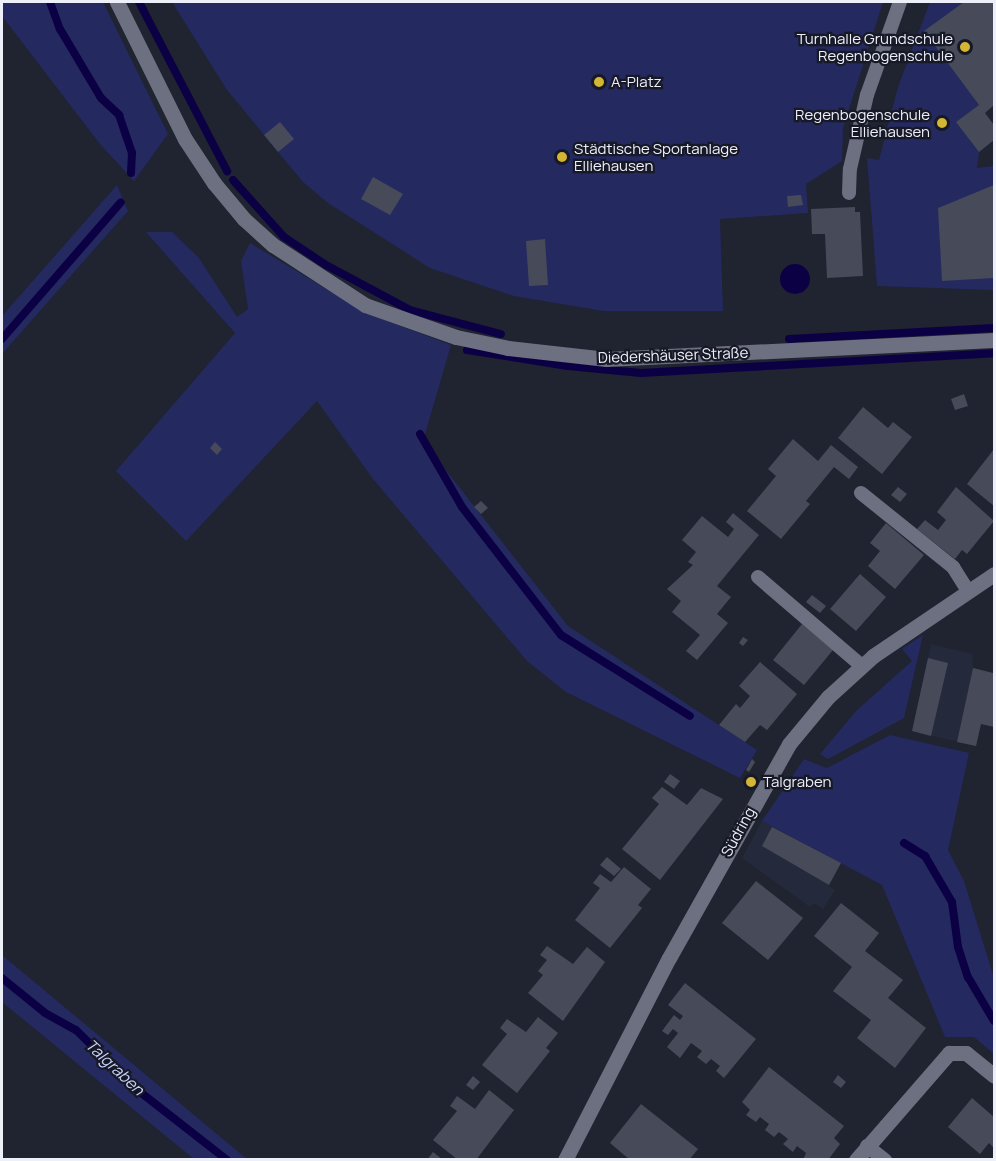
<!DOCTYPE html>
<meta charset="utf-8">
<style>
body{margin:0}
#map{position:relative;width:996px;height:1161px;overflow:hidden;background:#202330;font-family:Manrope,sans-serif}
div>[style]{position:absolute}
.built>*{inset:0;background:#25293c}
.green>*{inset:0;background:#242960}
.water>*{inset:0;background:#0c0045}
.round{border-radius:50%}
.stream>*{height:8px;margin:-4px;padding:0 4px;transform-origin:4px;border-radius:4px;background:#0c0045}
.building>*{inset:0;background:#474a59}
.service>*{height:14px;margin:-7px;padding:0 7px;transform-origin:7px;border-radius:7px;background:#6c7080}
.minor>*{height:15px;margin:-7.5px;padding:0 7.5px;transform-origin:7.5px;border-radius:7.5px;background:#6c7080}
.dots>*{width:16px;height:16px;translate:-50% -50%;box-sizing:border-box;border:3px solid #171926;border-radius:50%}
span{translate:-50% -50%;white-space:nowrap;text-align:center;line-height:1.15;-webkit-text-stroke:4.5px #171926;paint-order:stroke}
.poi-label{font-size:15px;color:#edeff9}
.right{translate:-100% -50%;text-align:right}
.left{translate:0 -50%;text-align:left}
.street-label{font-size:15px;color:#edeff9}
.water-label{font-size:16px;color:#c8d1fb;font-style:italic}
.frame{position:absolute;inset:0;border:3px solid #edeff9;pointer-events:none}
</style>
<div id="map">
<div class="built">
<i style="clip-path:polygon(931px 644px,972px 654px,973px 668px,993px 673px,976px 746px,912px 731px)"></i>
<i style="clip-path:polygon(762px 821px,841px 863px,829px 886px,835px 890px,823px 909px,814px 903px,810px 907px,742px 858px)"></i>
</div>
<div class="green">
<i style="clip-path:polygon(2px 2px,103px 2px,168px 134px,134px 181px,100px 144px,2px 16px)"></i>
<i style="clip-path:polygon(172px 2px,883px 2px,843px 128px,842px 161px,806px 184px,808px 213px,720px 219px,723px 311px,604px 311px,514px 296px,430px 268px,328px 203px,303px 182px,227px 90px)"></i>
<i style="clip-path:polygon(930px 2px,994px 2px,994px 63px,965px 85px,979px 105px,957px 122px,979px 152px,977px 168px,994px 166px,994px 290px,877px 286px,867px 158px,879px 160px,898px 87px)"></i>
<i style="clip-path:polygon(117px 185px,128px 211px,2px 354px,2px 316px)"></i>
<i style="clip-path:polygon(146px 232px,172px 232px,199px 258px,237px 317px,248px 309px,241px 261px,250px 243px,366px 313px,451px 345px,423px 441px,568px 626px,757px 750px,740px 778px,566px 692px,527px 661px,373px 479px,317px 401px,186px 541px,116px 471px,235px 333px)"></i>
<i style="clip-path:polygon(923px 635px,904px 718px,828px 759px,820px 754px,857px 710px,912px 661px,902px 649px)"></i>
<i style="clip-path:polygon(890px 735px,969px 753px,948px 850px,964px 881px,994px 978px,994px 1054px,974px 1037px,945px 1037px,882px 885px,762px 821px,804px 759px,827px 768px)"></i>
<i style="clip-path:polygon(2px 955px,247px 1159px,194px 1159px,2px 1002px)"></i>
</div>
<div class="water">
<i class="round" style="left:780px;top:264px;width:30px;height:30px"></i>
</div>
<div class="stream">
<i style="left:50px;top:2px;width:29px;rotate:70deg"></i>
<i style="left:60px;top:29px;width:80px;rotate:59.3deg"></i>
<i style="left:101px;top:98px;width:25px;rotate:43deg"></i>
<i style="left:119px;top:115px;width:40px;rotate:71.1deg"></i>
<i style="left:132px;top:153px;width:20px;rotate:93deg"></i>
<i style="left:139px;top:2px;width:191px;rotate:62.5deg"></i>
<i style="left:233px;top:180px;width:76px;rotate:48.2deg"></i>
<i style="left:284px;top:237px;width:50px;rotate:33.7deg"></i>
<i style="left:326px;top:265px;width:95px;rotate:28.2deg"></i>
<i style="left:410px;top:310px;width:94px;rotate:14.8deg"></i>
<i style="left:2px;top:339px;width:181px;rotate:-49deg"></i>
<i style="left:789px;top:339px;width:205px;rotate:-3.1deg"></i>
<i style="left:467px;top:350px;width:102px;rotate:9deg"></i>
<i style="left:568px;top:366px;width:73px;rotate:5.5deg"></i>
<i style="left:641px;top:373px;width:354px;rotate:-3.2deg"></i>
<i style="left:420px;top:434px;width:84px;rotate:60.1deg"></i>
<i style="left:462px;top:507px;width:162px;rotate:52.3deg"></i>
<i style="left:561px;top:635px;width:152px;rotate:32.1deg"></i>
<i style="left:904px;top:843px;width:25px;rotate:32deg"></i>
<i style="left:925px;top:856px;width:53px;rotate:59.6deg"></i>
<i style="left:952px;top:902px;width:45px;rotate:82.4deg"></i>
<i style="left:958px;top:947px;width:32px;rotate:72deg"></i>
<i style="left:968px;top:977px;width:51px;rotate:59.4deg"></i>
<i style="left:2px;top:978px;width:55px;rotate:39.1deg"></i>
<i style="left:45px;top:1013px;width:35px;rotate:29deg"></i>
<i style="left:76px;top:1030px;width:83px;rotate:44.5deg"></i>
<i style="left:135px;top:1088px;width:117px;rotate:38deg"></i>
</div>
<div class="building">
<i style="clip-path:polygon(964px 2px,994px 2px,994px 105px,985px 113px,994px 125px,994px 140px,979px 152px,956px 122px,979px 105px,924px 31px)"></i>
<i style="clip-path:polygon(280px 122px,294px 139px,278px 152px,264px 135px)"></i>
<i style="clip-path:polygon(373px 177px,403px 194px,390px 215px,361px 199px)"></i>
<i style="clip-path:polygon(994px 185px,994px 278px,942px 281px,938px 208px)"></i>
<i style="clip-path:polygon(801px 195px,803px 205px,788px 207px,787px 196px)"></i>
<i style="clip-path:polygon(855px 207px,855px 212px,860px 212px,863px 276px,827px 278px,825px 234px,812px 234px,811px 209px)"></i>
<i style="clip-path:polygon(545px 239px,548px 285px,529px 286px,526px 241px)"></i>
<i style="clip-path:polygon(964px 394px,968px 406px,955px 410px,951px 399px)"></i>
<i style="clip-path:polygon(863px 407px,888px 428px,893px 422px,912px 437px,882px 474px,838px 438px)"></i>
<i style="clip-path:polygon(793px 439px,818px 461px,831px 445px,858px 467px,849px 479px,834px 467px,806px 501px,810px 504px,781px 539px,747px 511px,776px 476px,768px 469px)"></i>
<i style="clip-path:polygon(215px 442px,222px 449px,217px 455px,210px 448px)"></i>
<i style="clip-path:polygon(994px 449px,994px 506px,967px 484px)"></i>
<i style="clip-path:polygon(898px 487px,907px 494px,900px 502px,891px 495px)"></i>
<i style="clip-path:polygon(956px 487px,994px 521px,967px 554px,962px 550px,955px 559px,917px 529px,925px 520px,938px 530px,946px 520px,937px 512px)"></i>
<i style="clip-path:polygon(481px 501px,488px 508px,481px 514px,474px 507px)"></i>
<i style="clip-path:polygon(733px 513px,759px 535px,717px 586px,731px 597px,717px 614px,728px 623px,697px 660px,686px 651px,700px 635px,672px 612px,681px 601px,667px 589px,693px 565px,688px 562px,696px 552px,682px 540px,702px 516px,728px 537px,734px 529px,726px 522px)"></i>
<i style="clip-path:polygon(886px 523px,924px 555px,895px 589px,868px 566px,880px 551px,870px 543px)"></i>
<i style="clip-path:polygon(860px 574px,886px 597px,856px 631px,830px 609px)"></i>
<i style="clip-path:polygon(812px 595px,826px 606px,820px 613px,806px 602px)"></i>
<i style="clip-path:polygon(802px 624px,833px 650px,804px 685px,773px 660px)"></i>
<i style="clip-path:polygon(743px 637px,748px 640px,743px 646px,739px 643px)"></i>
<i style="clip-path:polygon(928px 658px,948px 663px,931px 736px,912px 731px)"></i>
<i style="clip-path:polygon(760px 662px,797px 694px,767px 730px,760px 725px,745px 742px,719px 725px,736px 704px,740px 708px,750px 696px,739px 686px)"></i>
<i style="clip-path:polygon(973px 668px,993px 673px,994px 677px,994px 727px,981px 724px,976px 746px,957px 742px)"></i>
<i style="clip-path:polygon(752px 759px,755px 762px,749px 772px,746px 770px)"></i>
<i style="clip-path:polygon(670px 774px,680px 781px,674px 789px,664px 782px)"></i>
<i style="clip-path:polygon(662px 787px,687px 805px,701px 788px,723px 799px,660px 880px,622px 849px,659px 804px,652px 798px)"></i>
<i style="clip-path:polygon(772px 827px,841px 863px,829px 885px,762px 846px)"></i>
<i style="clip-path:polygon(607px 857px,621px 869px,614px 876px,600px 865px)"></i>
<i style="clip-path:polygon(624px 867px,651px 889px,638px 905px,642px 908px,610px 948px,575px 920px,600px 888px,593px 883px,600px 874px,611px 882px)"></i>
<i style="clip-path:polygon(756px 881px,803px 918px,768px 960px,722px 923px)"></i>
<i style="clip-path:polygon(841px 903px,879px 933px,865px 951px,903px 980px,888px 998px,926px 1028px,895px 1068px,857px 1038px,871px 1020px,833px 991px,852px 967px,814px 936px)"></i>
<i style="clip-path:polygon(547px 946px,573px 964px,587px 947px,605px 962px,563px 1021px,528px 993px,543px 975px,538px 971px,547px 960px,540px 955px)"></i>
<i style="clip-path:polygon(685px 983px,756px 1039px,724px 1078px,716px 1071px,720px 1066px,711px 1059px,706px 1064px,697px 1057px,702px 1051px,691px 1043px,680px 1058px,667px 1047px,678px 1033px,673px 1029px,668px 1035px,662px 1031px,674px 1015px,680px 1020px,683px 1016px,668px 1005px)"></i>
<i style="clip-path:polygon(538px 1017px,558px 1033px,546px 1048px,550px 1051px,517px 1093px,482px 1065px,507px 1034px,500px 1028px,507px 1019px,526px 1032px)"></i>
<i style="clip-path:polygon(769px 1067px,844px 1126px,834px 1138px,840px 1144px,828px 1160px,803px 1160px,806px 1153px,797px 1146px,793px 1152px,783px 1144px,788px 1139px,779px 1132px,774px 1137px,765px 1130px,769px 1124px,760px 1117px,756px 1122px,746px 1115px,750px 1110px,742px 1102px)"></i>
<i style="clip-path:polygon(838px 1075px,846px 1082px,841px 1088px,833px 1082px)"></i>
<i style="clip-path:polygon(473px 1076px,480px 1082px,473px 1090px,466px 1085px)"></i>
<i style="clip-path:polygon(489px 1090px,514px 1110px,476px 1160px,458px 1160px,433px 1140px,457px 1111px,450px 1106px,457px 1096px,475px 1109px)"></i>
<i style="clip-path:polygon(972px 1098px,994px 1117px,994px 1148px,989px 1143px,980px 1154px,948px 1127px)"></i>
<i style="clip-path:polygon(641px 1104px,698px 1149px,689px 1160px,630px 1160px,610px 1143px)"></i>
<i style="clip-path:polygon(433px 1152px,443px 1160px,427px 1160px)"></i>
</div>
<div class="service">
<i style="left:849px;top:193px;width:24px;rotate:-88deg"></i>
<i style="left:850px;top:169px;width:76px;rotate:-77.1deg"></i>
<i style="left:867px;top:95px;width:99px;rotate:-70.5deg"></i>
<i style="left:861px;top:493px;width:118px;rotate:38.8deg"></i>
<i style="left:953px;top:567px;width:28px;rotate:58deg"></i>
<i style="left:758px;top:577px;width:137px;rotate:40.6deg"></i>
<i style="left:867px;top:1146px;width:23px;rotate:38deg"></i>
</div>
<div class="minor">
<i style="left:117px;top:2px;width:153px;rotate:63.6deg"></i>
<i style="left:185px;top:139px;width:53px;rotate:56.6deg"></i>
<i style="left:214px;top:183px;width:47px;rotate:50.2deg"></i>
<i style="left:244px;top:219px;width:39px;rotate:42deg"></i>
<i style="left:273px;top:245px;width:110px;rotate:33.1deg"></i>
<i style="left:365px;top:305px;width:96px;rotate:19.4deg"></i>
<i style="left:456px;top:337px;width:53px;rotate:11.9deg"></i>
<i style="left:508px;top:348px;width:99px;rotate:6.4deg"></i>
<i style="left:606px;top:359px;width:388px;rotate:-2.8deg"></i>
<i style="left:565px;top:1160px;width:227px;rotate:-62.8deg"></i>
<i style="left:669px;top:958px;width:245px;rotate:-60.7deg"></i>
<i style="left:789px;top:744px;width:61px;rotate:-50.3deg"></i>
<i style="left:828px;top:697px;width:61px;rotate:-42.3deg"></i>
<i style="left:873px;top:656px;width:146px;rotate:-34.1deg"></i>
<i style="left:856px;top:1160px;width:142px;rotate:-49deg"></i>
<i style="left:949px;top:1053px;width:17px"></i>
<i style="left:966px;top:1053px;width:36px;rotate:39deg"></i>
</div>
<div class="dots">
<i style="left:965px;top:47px;background:#d4b635"></i>
<i style="left:599px;top:82px;background:#d4b635"></i>
<i style="left:942px;top:123px;background:#d4b635"></i>
<i style="left:562px;top:157px;background:#d4b635"></i>
<i style="left:751px;top:782px;background:#d4b635"></i>
</div>
<div class="poi-label">
<span class="right" style="left:953px;top:47px">Turnhalle Grundschule<br>Regenbogenschule</span>
<span class="left" style="left:611px;top:82px">A-Platz</span>
<span class="right" style="left:930px;top:123px">Regenbogenschule<br>Elliehausen</span>
<span class="left" style="left:574px;top:157px">Städtische Sportanlage<br>Elliehausen</span>
<span class="left" style="left:763px;top:782px">Talgraben</span>
</div>
<div class="street-label">
<span style="left:673px;top:355px;rotate:-2deg">Diedershäuser Straße</span>
<span style="left:738px;top:832px;rotate:-61deg">Südring</span>
</div>
<div class="water-label">
<span style="left:115px;top:1067px;rotate:43deg">Talgraben</span>
</div>
<div class="frame"></div>
</div>
